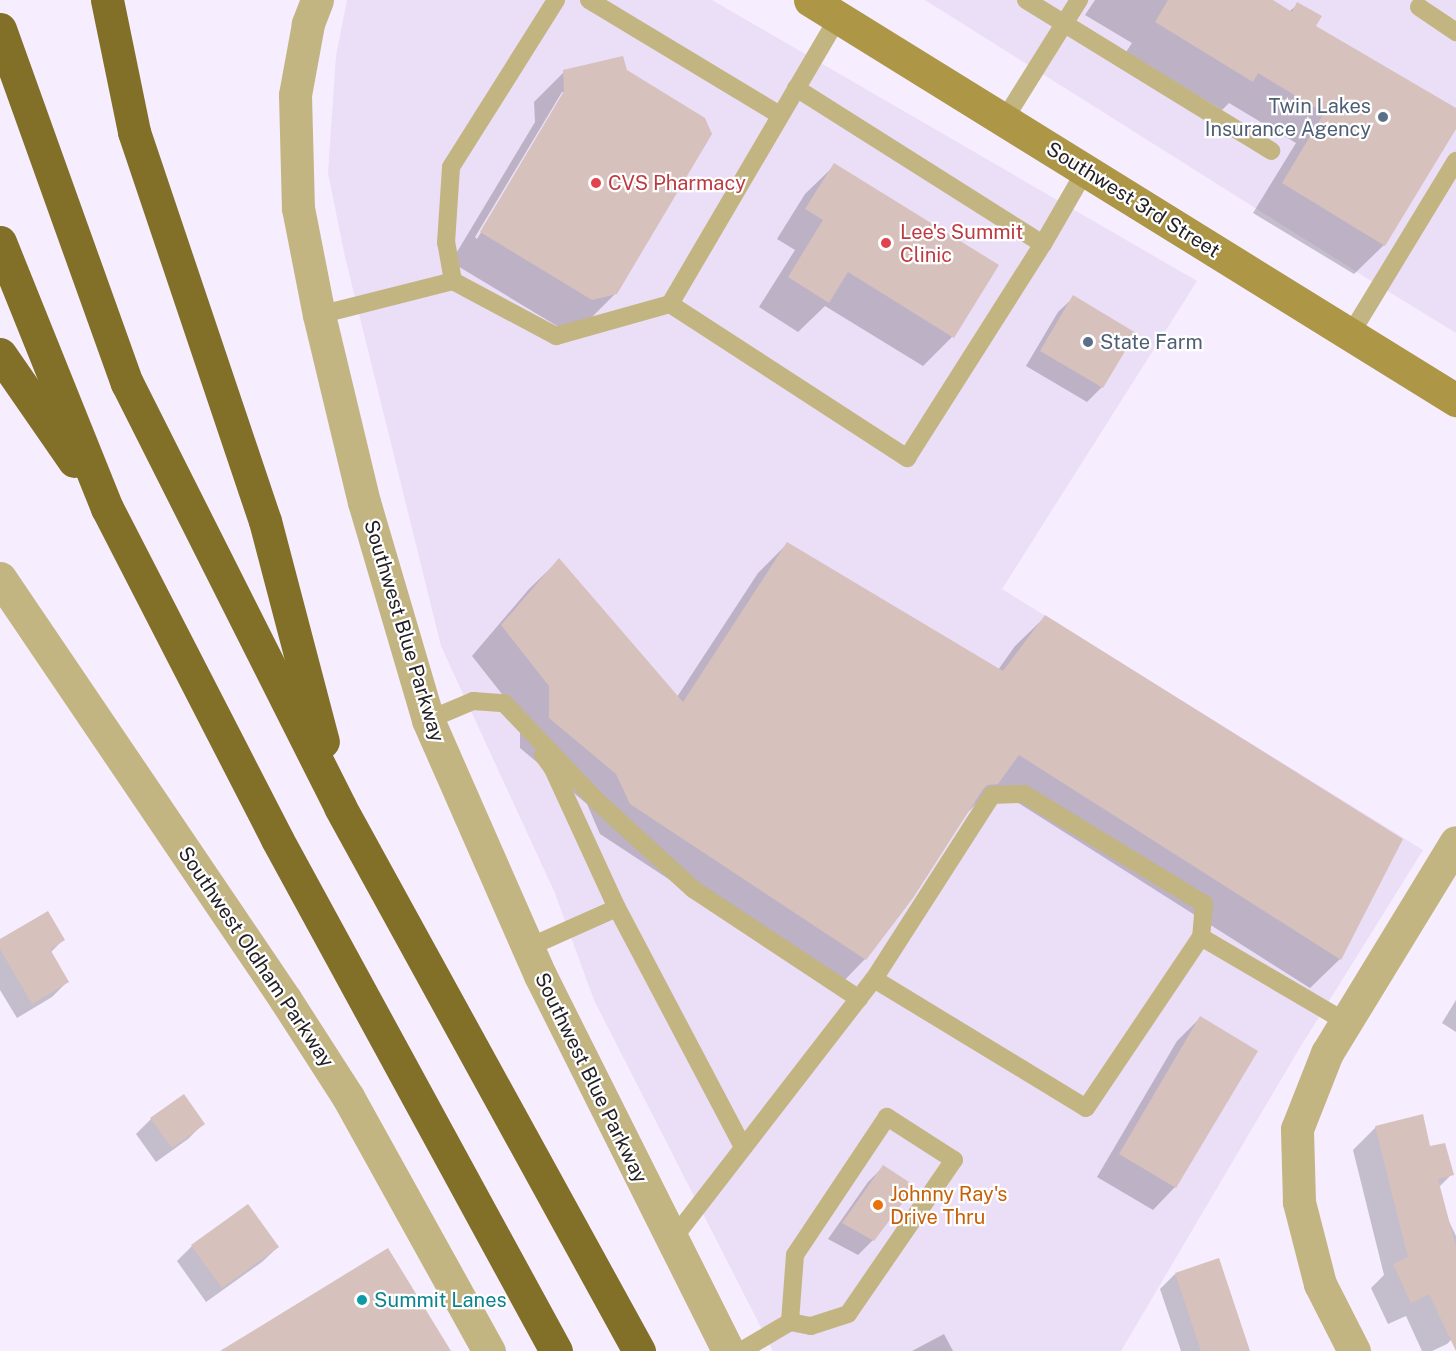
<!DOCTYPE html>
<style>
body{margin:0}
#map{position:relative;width:1456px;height:1351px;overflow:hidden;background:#f6edfe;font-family:"Public Sans",sans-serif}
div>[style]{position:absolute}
.built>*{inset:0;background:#ebdef7}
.shadow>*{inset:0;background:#0003}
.building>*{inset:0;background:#d7c1bd}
.service>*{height:18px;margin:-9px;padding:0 9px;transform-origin:9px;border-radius:9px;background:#c3b582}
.minor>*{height:33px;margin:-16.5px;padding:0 16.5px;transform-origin:16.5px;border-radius:16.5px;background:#c3b582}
.tertiary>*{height:33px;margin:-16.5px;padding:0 16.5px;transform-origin:16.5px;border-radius:16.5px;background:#c3b582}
.secondary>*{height:33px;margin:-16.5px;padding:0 16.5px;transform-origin:16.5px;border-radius:16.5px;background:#ad9645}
.motorway>*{height:33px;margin:-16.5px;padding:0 16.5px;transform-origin:16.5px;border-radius:16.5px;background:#826f28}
.dots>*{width:16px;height:16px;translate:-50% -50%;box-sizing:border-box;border:3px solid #fff;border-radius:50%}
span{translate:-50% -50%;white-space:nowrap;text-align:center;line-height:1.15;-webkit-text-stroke:4.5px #fff;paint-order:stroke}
.service-label{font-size:20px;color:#4e5e75}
.right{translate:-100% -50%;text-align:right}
.left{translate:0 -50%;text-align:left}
.health-label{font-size:20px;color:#be3a42}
.street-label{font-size:20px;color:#232026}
.food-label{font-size:20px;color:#c56008}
.culture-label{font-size:20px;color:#0d838f}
</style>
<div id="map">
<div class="built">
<i style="clip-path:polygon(347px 0,712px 0,1197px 281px,1002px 589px,1423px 850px,1296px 1054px,1121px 1351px,773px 1351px,594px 1000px,554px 891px,441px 646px,345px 257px,328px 173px,336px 56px)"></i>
<i style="clip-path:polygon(925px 0,1456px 0,1456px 333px,1373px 282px)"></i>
</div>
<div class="shadow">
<i style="clip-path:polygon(1095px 0,1270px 0,1289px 12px,1298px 4px,1314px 27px,1456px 110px,1456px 126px,1384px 245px,1354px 274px,1253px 213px,1296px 143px,1229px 103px,1222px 110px,1126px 52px,1132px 43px,1085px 15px)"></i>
<i style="clip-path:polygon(evenodd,564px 72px,616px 293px,586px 323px,562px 329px,451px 262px,535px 122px,534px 102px,564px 72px,562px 92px,565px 92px,477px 239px,475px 237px,562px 92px)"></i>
<i style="clip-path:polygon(835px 165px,952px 337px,923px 366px,825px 306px,798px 332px,759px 307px,795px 250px,777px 239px,805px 194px)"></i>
<i style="clip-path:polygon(1074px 297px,1102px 387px,1087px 402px,1026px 366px,1058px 312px)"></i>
<i style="clip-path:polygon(787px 544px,998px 670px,1015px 646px,1045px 617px,1340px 959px,1310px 988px,993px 787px,967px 813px,865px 959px,836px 989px,600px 834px,587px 804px,520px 748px,520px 717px,472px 656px,529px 589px,559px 560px,677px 697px,758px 573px)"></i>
<i style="clip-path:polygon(0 940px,63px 940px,50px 953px,67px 982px,52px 997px,17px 1018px,0 990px)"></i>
<i style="clip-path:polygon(1456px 1000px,1456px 1032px,1442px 1023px)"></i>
<i style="clip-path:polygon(1200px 1018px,1175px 1187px,1153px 1210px,1097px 1177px,1177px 1041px)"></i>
<i style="clip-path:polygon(151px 1119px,203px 1124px,188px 1139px,156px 1162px,136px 1134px)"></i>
<i style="clip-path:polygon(1376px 1127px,1429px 1148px,1452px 1174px,1439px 1187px,1446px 1215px,1456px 1236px,1456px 1335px,1447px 1344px,1432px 1351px,1422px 1351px,1406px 1316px,1388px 1324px,1371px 1288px,1384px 1275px,1353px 1150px)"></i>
<i style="clip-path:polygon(883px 1167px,873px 1240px,858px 1255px,828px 1239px,868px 1182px)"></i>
<i style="clip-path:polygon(192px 1246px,278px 1247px,262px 1262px,206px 1302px,177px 1261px)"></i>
<i style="clip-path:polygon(1175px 1274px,1244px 1351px,1181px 1351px,1160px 1289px)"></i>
<i style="clip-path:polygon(944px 1334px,953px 1351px,912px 1351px)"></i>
</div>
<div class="building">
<i style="clip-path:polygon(1168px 0,1273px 0,1292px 12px,1297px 2px,1322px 16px,1316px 26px,1456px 108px,1456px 129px,1385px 246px,1282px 183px,1324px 113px,1258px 73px,1253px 82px,1155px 22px)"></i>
<i style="clip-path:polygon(623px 56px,627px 70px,705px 118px,712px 134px,617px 294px,592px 300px,480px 232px,564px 91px,563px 70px)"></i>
<i style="clip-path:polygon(834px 163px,999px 265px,954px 338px,848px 272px,829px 303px,788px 277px,823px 220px,805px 209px)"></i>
<i style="clip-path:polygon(1073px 295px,1136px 333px,1103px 388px,1040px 351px)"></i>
<i style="clip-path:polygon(787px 542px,1003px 671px,1045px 615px,1403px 839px,1341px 960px,1019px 755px,998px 784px,987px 785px,983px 789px,913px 898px,866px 960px,630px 804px,616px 774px,549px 718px,549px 686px,501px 625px,559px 558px,683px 702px)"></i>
<i style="clip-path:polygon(48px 911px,65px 940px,50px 949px,69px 982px,32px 1004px,0 949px,0 939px)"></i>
<i style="clip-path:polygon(1200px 1016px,1258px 1051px,1176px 1188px,1119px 1154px)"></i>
<i style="clip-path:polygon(184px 1094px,205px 1124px,172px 1148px,150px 1118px)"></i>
<i style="clip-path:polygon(1423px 1114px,1430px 1146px,1445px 1143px,1454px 1175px,1438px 1179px,1456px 1247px,1456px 1351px,1429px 1294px,1411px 1303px,1393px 1264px,1408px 1257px,1375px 1126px)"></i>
<i style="clip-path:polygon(883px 1165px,915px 1186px,874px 1241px,842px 1223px)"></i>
<i style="clip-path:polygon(248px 1204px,279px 1247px,222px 1288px,191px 1245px)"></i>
<i style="clip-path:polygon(388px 1248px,451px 1351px,220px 1351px)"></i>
<i style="clip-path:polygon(1219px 1258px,1250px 1351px,1201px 1351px,1175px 1273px)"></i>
</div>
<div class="service">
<i style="left:589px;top:0;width:223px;rotate:31.1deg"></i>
<i style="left:1026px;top:0;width:288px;rotate:31.6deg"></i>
<i style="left:1419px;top:7px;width:45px;rotate:34deg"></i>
<i style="left:796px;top:88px;width:292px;rotate:32.3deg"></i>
<i style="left:1004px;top:120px;width:142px;rotate:-58deg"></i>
<i style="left:453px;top:281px;width:39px;rotate:-100deg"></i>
<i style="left:446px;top:243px;width:76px;rotate:-86.2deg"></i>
<i style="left:451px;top:167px;width:197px;rotate:-57.8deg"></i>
<i style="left:670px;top:304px;width:283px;rotate:33deg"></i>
<i style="left:907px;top:458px;width:254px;rotate:-57.6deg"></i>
<i style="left:1043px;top:244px;width:84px;rotate:-60.1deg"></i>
<i style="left:319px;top:315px;width:138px;rotate:-14.2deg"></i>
<i style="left:453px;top:281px;width:117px;rotate:28.1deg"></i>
<i style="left:556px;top:336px;width:118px;rotate:-15.7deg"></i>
<i style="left:670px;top:304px;width:332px;rotate:-59.6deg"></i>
<i style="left:1350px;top:335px;width:204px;rotate:-58.7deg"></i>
<i style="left:428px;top:720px;width:49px;rotate:-22.9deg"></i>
<i style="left:473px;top:701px;width:31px;rotate:4deg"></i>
<i style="left:504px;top:703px;width:137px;rotate:46.5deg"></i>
<i style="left:598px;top:802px;width:129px;rotate:42.5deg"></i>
<i style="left:693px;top:889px;width:199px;rotate:33.5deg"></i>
<i style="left:543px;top:755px;width:17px;rotate:54deg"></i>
<i style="left:553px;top:769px;width:153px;rotate:65.3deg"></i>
<i style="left:617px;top:908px;width:270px;rotate:62.2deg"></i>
<i style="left:527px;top:948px;width:98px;rotate:-24deg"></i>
<i style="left:874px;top:979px;width:248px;rotate:31.3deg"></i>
<i style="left:1086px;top:1108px;width:206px;rotate:-56.1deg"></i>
<i style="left:672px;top:1240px;width:330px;rotate:-52.3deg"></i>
<i style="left:874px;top:979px;width:219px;rotate:-57.3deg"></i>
<i style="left:992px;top:795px;width:32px;rotate:-2deg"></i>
<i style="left:1024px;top:794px;width:211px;rotate:31.4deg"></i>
<i style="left:1204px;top:904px;width:33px;rotate:95deg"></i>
<i style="left:1201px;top:937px;width:168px;rotate:30.4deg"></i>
<i style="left:741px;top:1351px;width:57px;rotate:-30.6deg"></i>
<i style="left:790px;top:1322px;width:21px;rotate:11deg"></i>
<i style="left:811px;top:1326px;width:39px;rotate:-18deg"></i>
<i style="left:848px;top:1314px;width:187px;rotate:-55.5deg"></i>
<i style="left:954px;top:1160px;width:80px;rotate:-147.3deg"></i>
<i style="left:887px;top:1117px;width:166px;rotate:123.7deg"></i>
<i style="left:795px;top:1255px;width:67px;rotate:94.3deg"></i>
</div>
<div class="minor">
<i style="left:1354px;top:1351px;width:75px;rotate:-116.9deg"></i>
<i style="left:1320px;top:1284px;width:85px;rotate:-104.4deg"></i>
<i style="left:1299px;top:1202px;width:73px;rotate:-91.6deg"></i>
<i style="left:1297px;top:1129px;width:82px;rotate:-68.5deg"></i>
<i style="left:1327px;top:1053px;width:247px;rotate:-58.6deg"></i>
</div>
<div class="tertiary">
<i style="left:317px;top:0;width:26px;rotate:111deg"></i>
<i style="left:308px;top:24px;width:72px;rotate:100.4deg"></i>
<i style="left:295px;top:95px;width:113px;rotate:88.5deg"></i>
<i style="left:298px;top:208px;width:109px;rotate:78.9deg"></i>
<i style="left:319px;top:315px;width:192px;rotate:76.5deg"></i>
<i style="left:364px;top:502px;width:227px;rotate:73.6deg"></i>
<i style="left:428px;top:720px;width:279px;rotate:66.3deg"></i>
<i style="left:540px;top:975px;width:420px;rotate:63.4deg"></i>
<i style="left:0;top:578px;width:508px;rotate:55.9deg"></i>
<i style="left:285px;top:999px;width:117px;rotate:57.3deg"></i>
<i style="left:348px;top:1097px;width:291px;rotate:61deg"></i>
</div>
<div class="secondary">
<i style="left:810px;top:0;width:760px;rotate:31.77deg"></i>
</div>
<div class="motorway">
<i style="left:107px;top:0;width:135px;rotate:78.4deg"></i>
<i style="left:134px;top:132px;width:410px;rotate:71.4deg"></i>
<i style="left:265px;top:521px;width:228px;rotate:75.3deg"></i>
<i style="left:0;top:29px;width:376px;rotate:70.3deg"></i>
<i style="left:127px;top:383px;width:474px;rotate:63.3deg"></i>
<i style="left:340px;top:807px;width:621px;rotate:61.21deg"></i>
<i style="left:0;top:242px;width:287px;rotate:68.1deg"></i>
<i style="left:107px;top:508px;width:372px;rotate:62.8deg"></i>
<i style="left:277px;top:839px;width:583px;rotate:61.41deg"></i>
<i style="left:0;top:354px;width:130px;rotate:55.3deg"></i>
</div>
<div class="dots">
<i style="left:1383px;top:117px;background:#5c6f8a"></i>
<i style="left:596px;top:183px;background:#e0444e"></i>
<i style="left:886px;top:243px;background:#e0444e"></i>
<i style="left:1088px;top:342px;background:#5c6f8a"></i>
<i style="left:878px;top:1205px;background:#e8710a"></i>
<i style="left:362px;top:1300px;background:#0f9aa8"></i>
</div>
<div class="service-label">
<span class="right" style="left:1371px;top:118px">Twin Lakes<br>Insurance Agency</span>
<span class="left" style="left:1100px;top:342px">State Farm</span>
</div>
<div class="health-label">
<span class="left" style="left:608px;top:183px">CVS Pharmacy</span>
<span class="left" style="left:900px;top:244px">Lee's Summit<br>Clinic</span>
</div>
<div class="street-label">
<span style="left:1133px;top:200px;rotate:32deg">Southwest 3rd Street</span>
<span style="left:404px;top:631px;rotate:73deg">Southwest Blue Parkway</span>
<span style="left:256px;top:957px;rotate:56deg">Southwest Oldham Parkway</span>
<span style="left:591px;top:1078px;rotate:64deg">Southwest Blue Parkway</span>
</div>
<div class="food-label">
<span class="left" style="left:890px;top:1206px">Johnny Ray's<br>Drive Thru</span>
</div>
<div class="culture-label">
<span class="left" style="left:374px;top:1300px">Summit Lanes</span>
</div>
</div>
